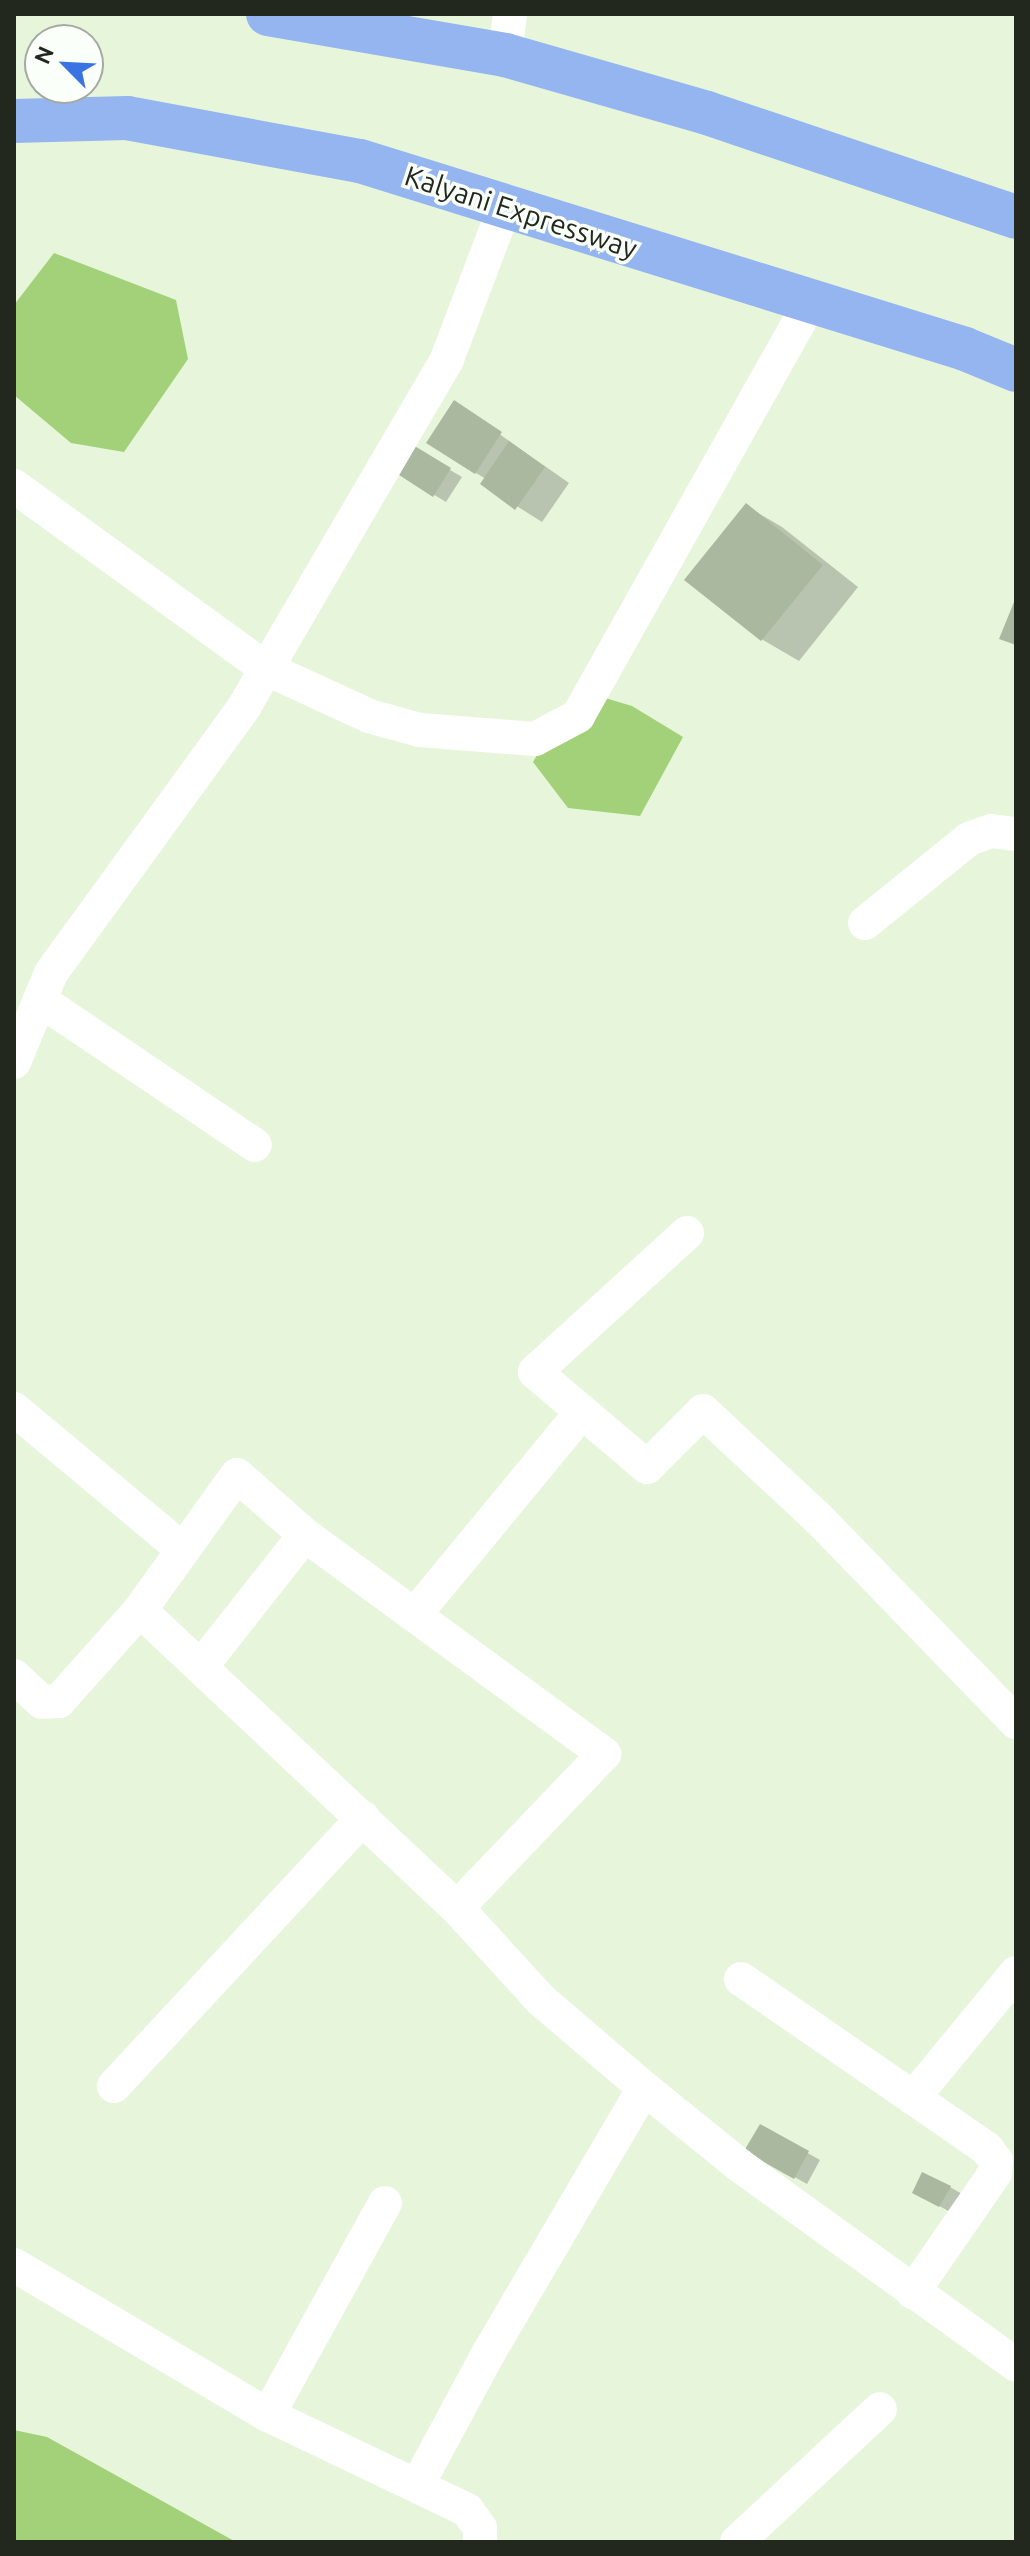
<!DOCTYPE html>
<style>
body{margin:0}
#map{position:relative;width:1030px;height:2556px;overflow:hidden;background:#e7f6db;font-family:Ubuntu,sans-serif}
div>[style]{position:absolute}
.water>*{inset:0;background:#a2d17a}
.shadow>*{inset:0;background:#0003}
.building>*{inset:0;background:#a9b89e}
.street>*{height:34px;margin:-17px;padding:0 17px;transform-origin:17px;border-radius:17px;background:#fff}
.highway>*{height:44px;margin:-22px;padding:0 22px;transform-origin:22px;border-radius:22px;background:#94b5ef}
span{translate:-50% -50%;white-space:nowrap;text-align:center;line-height:1.15;-webkit-text-stroke:7px #fbfff9;paint-order:stroke}
.street-label{font-size:28px;color:#22281e}
.frame{position:absolute;inset:0;border:16px solid #22281e;pointer-events:none}
.north{position:absolute;left:24px;top:24px;width:80px;height:80px;box-sizing:border-box;background:#fbfff9;border:2px solid #a4a9a1;border-radius:50%;rotate:294deg;font-size:22px;font-weight:700;line-height:32px;text-align:center;color:#22281e}
.north::after{content:'';display:block;margin:auto;width:28px;height:36px;background:#3a74e3;clip-path:polygon(50% 0,100% 100%,50% 72%,0 100%)}
</style>
<div id="map">
<div class="water">
<i style="clip-path:polygon(54px 253px,176px 300px,188px 359px,124px 452px,71px 443px,14px 395px,14px 305px)"></i>
<i style="clip-path:polygon(575px 689px,632px 706px,683px 737px,640px 816px,568px 808px,533px 762px)"></i>
<i style="clip-path:polygon(14px 2430px,47px 2437px,236px 2542px,14px 2542px)"></i>
</div>
<div class="shadow">
<i style="clip-path:polygon(455px 403px,569px 483px,542px 522px,482px 484px,486px 479px,476px 473px)"></i>
<i style="clip-path:polygon(413px 448px,462px 477px,446px 502px,398px 473px)"></i>
<i style="clip-path:polygon(746px 506px,782px 527px,858px 587px,799px 661px,763px 640px,687px 580px)"></i>
<i style="clip-path:polygon(760px 2126px,820px 2160px,807px 2184px,746px 2150px)"></i>
<i style="clip-path:polygon(950px 2187px,962px 2194px,952px 2213px,914px 2192px)"></i>
</div>
<div class="building">
<i style="clip-path:polygon(454px 400px,502px 432px,475px 474px,426px 443px)"></i>
<i style="clip-path:polygon(509px 441px,545px 467px,515px 510px,480px 484px)"></i>
<i style="clip-path:polygon(413px 445px,451px 468px,433px 497px,396px 473px)"></i>
<i style="clip-path:polygon(746px 503px,823px 565px,761px 641px,684px 580px)"></i>
<i style="clip-path:polygon(1016px 597px,1016px 645px,999px 639px)"></i>
<i style="clip-path:polygon(760px 2124px,809px 2151px,794px 2179px,744px 2151px)"></i>
<i style="clip-path:polygon(922px 2172px,951px 2186px,939px 2207px,912px 2193px)"></i>
</div>
<div class="street">
<i style="left:505px;top:55px;width:41px;rotate:-83deg"></i>
<i style="left:14px;top:486px;width:312px;rotate:35.9deg"></i>
<i style="left:267px;top:669px;width:112px;rotate:24.7deg"></i>
<i style="left:369px;top:716px;width:53px;rotate:15.4deg"></i>
<i style="left:420px;top:730px;width:115px;rotate:4.5deg"></i>
<i style="left:535px;top:739px;width:49px;rotate:-28.1deg"></i>
<i style="left:578px;top:716px;width:471px;rotate:-60.7deg"></i>
<i style="left:865px;top:923px;width:134px;rotate:-38.9deg"></i>
<i style="left:969px;top:839px;width:23px;rotate:-20deg"></i>
<i style="left:991px;top:831px;width:25px;rotate:7deg"></i>
<i style="left:40px;top:1000px;width:259px;rotate:34deg"></i>
<i style="left:14px;top:1062px;width:96px;rotate:-67.4deg"></i>
<i style="left:51px;top:973px;width:329px;rotate:-54deg"></i>
<i style="left:244px;top:707px;width:403px;rotate:-59.7deg"></i>
<i style="left:447px;top:359px;width:164px;rotate:-69.2deg"></i>
<i style="left:687px;top:1233px;width:206px;rotate:137.6deg"></i>
<i style="left:535px;top:1372px;width:147px;rotate:40.3deg"></i>
<i style="left:647px;top:1467px;width:79px;rotate:-45deg"></i>
<i style="left:703px;top:1411px;width:158px;rotate:43deg"></i>
<i style="left:819px;top:1519px;width:283px;rotate:45.9deg"></i>
<i style="left:14px;top:1409px;width:219px;rotate:39.8deg"></i>
<i style="left:237px;top:1475px;width:91px;rotate:41.4deg"></i>
<i style="left:305px;top:1535px;width:371px;rotate:36.2deg"></i>
<i style="left:604px;top:1754px;width:213px;rotate:133.7deg"></i>
<i style="left:457px;top:1908px;width:435px;rotate:-136.8deg"></i>
<i style="left:140px;top:1610px;width:166px;rotate:-54.3deg"></i>
<i style="left:417px;top:1612px;width:259px;rotate:-50.5deg"></i>
<i style="left:203px;top:1664px;width:164px;rotate:-51.7deg"></i>
<i style="left:14px;top:1676px;width:38px;rotate:43deg"></i>
<i style="left:42px;top:1702px;width:17px;rotate:-3deg"></i>
<i style="left:59px;top:1701px;width:122px;rotate:-48.3deg"></i>
<i style="left:457px;top:1908px;width:125px;rotate:47.6deg"></i>
<i style="left:541px;top:2000px;width:135px;rotate:40.5deg"></i>
<i style="left:644px;top:2088px;width:122px;rotate:39deg"></i>
<i style="left:739px;top:2165px;width:342px;rotate:35.8deg"></i>
<i style="left:741px;top:1979px;width:299px;rotate:34.6deg"></i>
<i style="left:987px;top:2149px;width:15px;rotate:53deg"></i>
<i style="left:996px;top:2161px;width:12px;rotate:95deg"></i>
<i style="left:995px;top:2173px;width:145px;rotate:124.6deg"></i>
<i style="left:114px;top:2086px;width:366px;rotate:-47.1deg"></i>
<i style="left:913px;top:2098px;width:162px;rotate:-50.5deg"></i>
<i style="left:14px;top:2265px;width:295px;rotate:30.6deg"></i>
<i style="left:268px;top:2415px;width:221px;rotate:25.5deg"></i>
<i style="left:467px;top:2510px;width:22px;rotate:54deg"></i>
<i style="left:480px;top:2528px;width:14px;rotate:90deg"></i>
<i style="left:268px;top:2415px;width:242px;rotate:-61.1deg"></i>
<i style="left:418px;top:2484px;width:148px;rotate:-61.7deg"></i>
<i style="left:488px;top:2354px;width:308px;rotate:-59.6deg"></i>
<i style="left:737px;top:2542px;width:195px;rotate:-42.9deg"></i>
</div>
<div class="highway">
<i style="left:268px;top:14px;width:241px;rotate:9.8deg"></i>
<i style="left:505px;top:55px;width:210px;rotate:16deg"></i>
<i style="left:707px;top:113px;width:326px;rotate:18.6deg"></i>
<i style="left:14px;top:121px;width:113px;rotate:-1.5deg"></i>
<i style="left:127px;top:118px;width:237px;rotate:10.5deg"></i>
<i style="left:360px;top:161px;width:634px;rotate:17.26deg"></i>
<i style="left:965px;top:349px;width:55px;rotate:22.4deg"></i>
</div>
<div class="street-label">
<span style="left:521px;top:212px;rotate:18deg">Kalyani Expressway</span>
</div>
<div class="frame"></div>
<div class="north">N</div>
</div>
